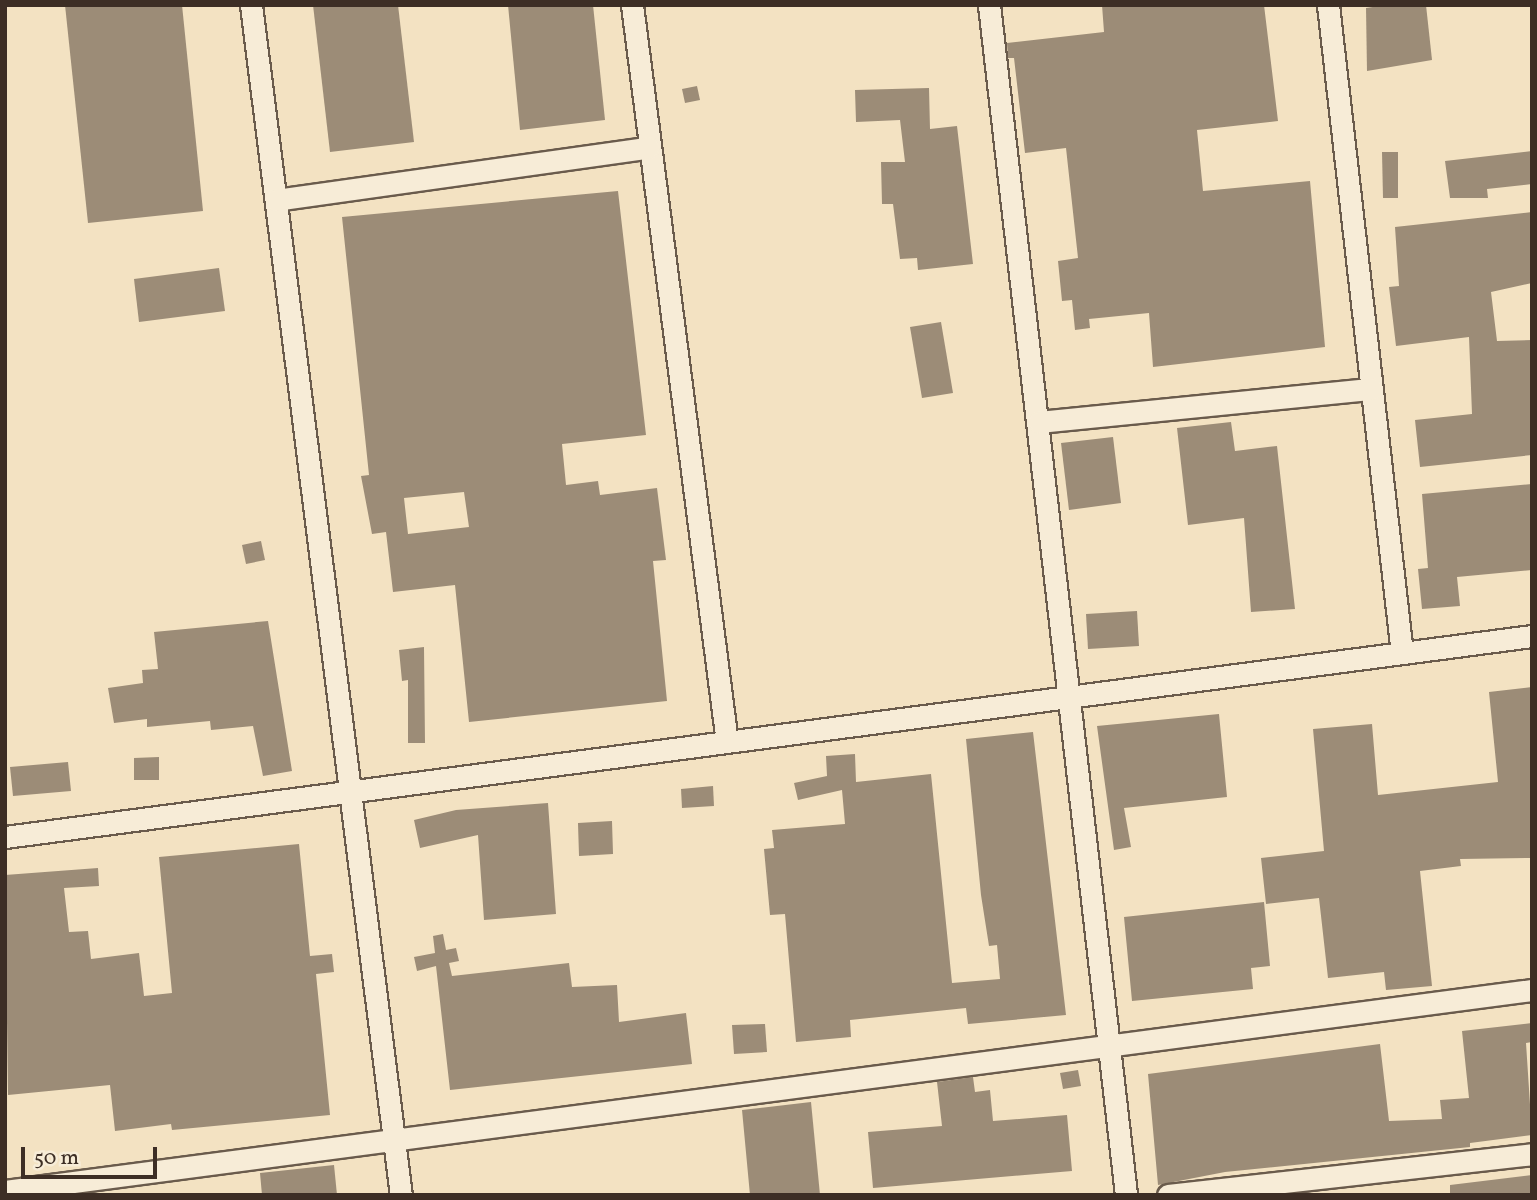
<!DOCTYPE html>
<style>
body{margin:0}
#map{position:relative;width:1537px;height:1200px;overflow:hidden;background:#f3e2c2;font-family:Vollkorn,serif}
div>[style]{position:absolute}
.building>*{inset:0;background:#9c8c77}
.roads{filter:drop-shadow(2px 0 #6a5b4c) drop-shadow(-2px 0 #6a5b4c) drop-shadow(0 2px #6a5b4c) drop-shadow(0 -2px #6a5b4c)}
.minor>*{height:21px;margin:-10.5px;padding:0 10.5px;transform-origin:10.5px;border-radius:10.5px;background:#f7ecd7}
span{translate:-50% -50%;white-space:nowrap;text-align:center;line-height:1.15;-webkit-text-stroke:7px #f7ecd7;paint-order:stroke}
.frame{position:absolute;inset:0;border:7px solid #3d2e25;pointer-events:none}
.scale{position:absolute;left:21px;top:1147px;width:136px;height:32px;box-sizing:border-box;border:4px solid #3d2e25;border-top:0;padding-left:9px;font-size:21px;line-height:24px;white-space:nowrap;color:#3d2e25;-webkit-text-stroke:5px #f7ecd7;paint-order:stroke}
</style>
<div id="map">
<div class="building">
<i style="clip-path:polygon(65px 5px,182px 5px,203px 211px,88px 223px)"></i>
<i style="clip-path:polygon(313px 5px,398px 5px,414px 142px,330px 152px)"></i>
<i style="clip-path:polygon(508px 5px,593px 5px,605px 120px,520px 130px)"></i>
<i style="clip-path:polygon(1102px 5px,1264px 5px,1278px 121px,1197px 130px,1203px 191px,1310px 181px,1325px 347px,1153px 367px,1149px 313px,1089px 319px,1090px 328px,1075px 330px,1072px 300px,1062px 301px,1058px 261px,1078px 258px,1066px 148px,1025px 153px,1014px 58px,1008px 58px,1007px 43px,1104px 32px)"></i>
<i style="clip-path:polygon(1386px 5px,1426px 5px,1432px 60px,1367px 71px,1366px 8px)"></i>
<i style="clip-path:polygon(697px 86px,700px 100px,685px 103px,682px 89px)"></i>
<i style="clip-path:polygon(929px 88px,930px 129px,957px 126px,973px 264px,918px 270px,917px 258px,900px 259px,893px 204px,882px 204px,881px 162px,905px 162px,900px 120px,856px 122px,855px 90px)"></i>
<i style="clip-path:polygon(1532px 151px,1532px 184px,1487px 189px,1488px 198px,1450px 198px,1445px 161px)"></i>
<i style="clip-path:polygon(1382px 152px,1398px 152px,1398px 198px,1383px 198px)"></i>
<i style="clip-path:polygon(evenodd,618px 191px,646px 435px,562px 444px,566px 485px,598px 481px,600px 495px,657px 488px,666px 560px,653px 561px,667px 701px,469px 722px,455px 585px,393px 592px,386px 532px,372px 534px,361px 476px,369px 475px,342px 217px,618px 191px,464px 492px,469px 527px,408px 534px,404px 498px,464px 492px)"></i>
<i style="clip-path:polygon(1532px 212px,1532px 283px,1491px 292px,1497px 341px,1532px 340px,1532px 455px,1420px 467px,1415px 420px,1472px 414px,1469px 337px,1396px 346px,1389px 287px,1399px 286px,1395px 227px)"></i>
<i style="clip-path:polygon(219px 268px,225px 311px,139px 322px,134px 279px)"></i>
<i style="clip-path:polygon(941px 322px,953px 393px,922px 398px,910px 327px)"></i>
<i style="clip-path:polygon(1231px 422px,1235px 451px,1277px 446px,1295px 609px,1251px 612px,1244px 518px,1188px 525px,1177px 428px)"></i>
<i style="clip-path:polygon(1113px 437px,1121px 503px,1069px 510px,1061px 443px)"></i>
<i style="clip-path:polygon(1532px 484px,1532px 570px,1457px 577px,1460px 606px,1422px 609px,1418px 569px,1428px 568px,1422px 494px)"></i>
<i style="clip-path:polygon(261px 541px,265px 560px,246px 564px,242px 545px)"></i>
<i style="clip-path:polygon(1137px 611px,1139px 646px,1088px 649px,1086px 614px)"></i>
<i style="clip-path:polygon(268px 621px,292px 771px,263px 776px,253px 726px,211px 730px,210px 721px,147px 727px,147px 719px,114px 723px,108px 688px,143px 683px,142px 670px,158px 669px,154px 632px)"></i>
<i style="clip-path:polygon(424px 647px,425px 743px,408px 743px,408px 680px,402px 681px,399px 650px)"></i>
<i style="clip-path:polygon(1532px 687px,1532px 858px,1460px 859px,1461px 866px,1420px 871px,1432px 986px,1386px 990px,1384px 972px,1328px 978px,1319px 898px,1266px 904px,1261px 858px,1324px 851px,1313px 729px,1372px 724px,1378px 795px,1498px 782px,1489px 692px)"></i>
<i style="clip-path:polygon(1219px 714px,1227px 797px,1124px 808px,1131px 847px,1114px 850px,1097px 726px)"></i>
<i style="clip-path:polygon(1033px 732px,1066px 1015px,968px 1024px,966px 1008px,850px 1020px,851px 1037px,796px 1042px,785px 914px,770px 915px,764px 849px,774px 848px,772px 830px,845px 824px,842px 790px,798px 800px,794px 783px,827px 776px,826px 756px,855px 754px,856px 782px,931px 774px,952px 983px,1000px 979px,997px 945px,989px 946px,981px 895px,966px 739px)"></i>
<i style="clip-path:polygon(159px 757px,159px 780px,134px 780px,134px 758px)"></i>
<i style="clip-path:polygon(68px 762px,71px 791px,13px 796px,10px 767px)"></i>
<i style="clip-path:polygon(713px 786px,714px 806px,682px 808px,681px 789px)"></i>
<i style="clip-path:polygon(548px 803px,556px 914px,484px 920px,478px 835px,420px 848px,414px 820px,456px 810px)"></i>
<i style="clip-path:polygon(612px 821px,613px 854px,579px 856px,578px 823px)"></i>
<i style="clip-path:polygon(299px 844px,310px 956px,332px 954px,334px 972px,316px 974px,330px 1115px,172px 1130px,171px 1124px,115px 1131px,110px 1085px,8px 1095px,5px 875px,98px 868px,99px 886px,64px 888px,69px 932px,88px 931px,91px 959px,139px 953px,144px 996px,172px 993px,159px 857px)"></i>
<i style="clip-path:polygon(1264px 902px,1270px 966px,1251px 968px,1253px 989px,1132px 1001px,1124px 917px)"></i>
<i style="clip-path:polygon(443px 934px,446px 950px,456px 948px,459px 961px,449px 963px,452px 976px,569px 963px,572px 987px,617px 985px,619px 1022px,686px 1013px,692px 1064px,450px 1090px,436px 966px,417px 971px,414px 957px,435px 953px,433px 936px)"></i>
<i style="clip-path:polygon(1532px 1023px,1532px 1042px,1526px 1043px,1532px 1135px,1470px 1143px,1470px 1147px,1225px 1172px,1158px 1185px,1148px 1074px,1380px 1044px,1389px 1121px,1442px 1119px,1440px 1100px,1469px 1098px,1462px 1031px)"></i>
<i style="clip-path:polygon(765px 1024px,767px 1052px,734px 1054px,732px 1025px)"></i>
<i style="clip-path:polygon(1078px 1070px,1081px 1086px,1063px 1089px,1060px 1073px)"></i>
<i style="clip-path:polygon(973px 1077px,975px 1092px,990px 1090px,993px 1121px,1067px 1115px,1072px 1171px,873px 1188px,868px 1132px,942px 1126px,937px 1082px)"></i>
<i style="clip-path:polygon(811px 1102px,820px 1195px,750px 1195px,742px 1110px)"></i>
<i style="clip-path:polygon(334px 1165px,337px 1195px,262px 1195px,260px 1173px)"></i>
<i style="clip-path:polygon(1532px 1175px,1532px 1195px,1450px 1195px,1450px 1185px)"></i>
</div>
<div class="roads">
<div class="minor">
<i style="left:251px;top:5px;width:1199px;rotate:82.82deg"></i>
<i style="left:632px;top:5px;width:743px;rotate:82.66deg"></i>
<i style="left:989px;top:5px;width:1198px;rotate:83.43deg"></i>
<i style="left:1328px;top:5px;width:652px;rotate:83.49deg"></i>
<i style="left:276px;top:200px;width:376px;rotate:-8deg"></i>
<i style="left:1039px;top:422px;width:334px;rotate:-5.7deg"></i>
<i style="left:5px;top:837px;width:1540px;rotate:-7.5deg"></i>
<i style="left:5px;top:1191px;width:1540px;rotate:-7.5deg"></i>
<i style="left:1168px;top:1195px;width:366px;rotate:-6.4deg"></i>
</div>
</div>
<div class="frame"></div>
<div class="scale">50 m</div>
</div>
